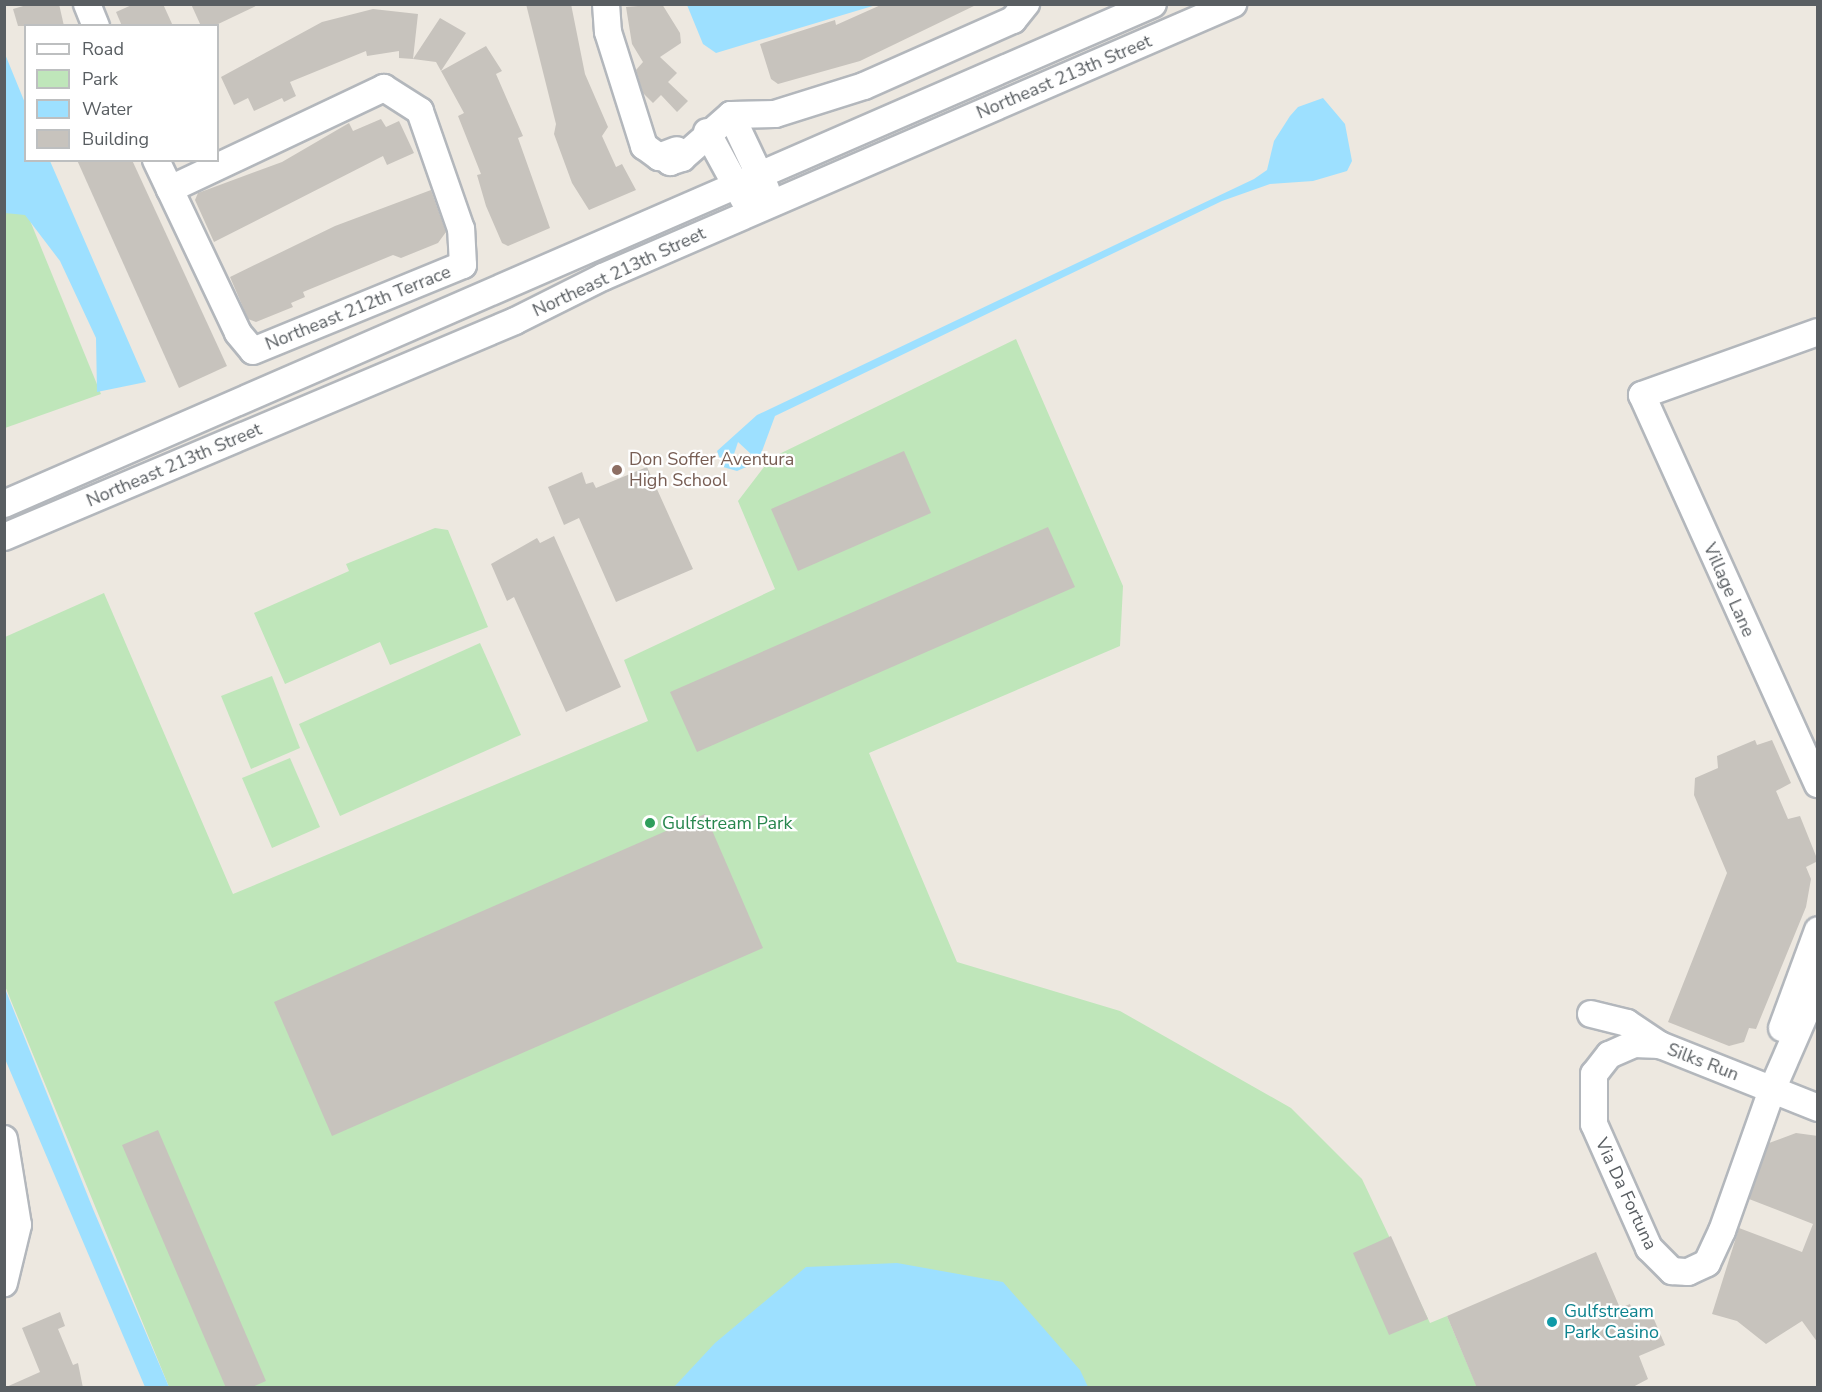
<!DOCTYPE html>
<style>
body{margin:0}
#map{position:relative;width:1822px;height:1392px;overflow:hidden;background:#ede8e0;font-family:"Nunito Sans",sans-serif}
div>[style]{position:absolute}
.green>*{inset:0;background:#bfe6ba}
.water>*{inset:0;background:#9de0ff}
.building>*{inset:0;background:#c7c3bd}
.roads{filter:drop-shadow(2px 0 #b3b7bc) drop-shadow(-2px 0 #b3b7bc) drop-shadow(0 2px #b3b7bc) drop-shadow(0 -2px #b3b7bc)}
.minor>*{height:26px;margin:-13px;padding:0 13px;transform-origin:13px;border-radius:13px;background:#fff}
.dots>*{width:16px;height:16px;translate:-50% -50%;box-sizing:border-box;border:3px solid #fff;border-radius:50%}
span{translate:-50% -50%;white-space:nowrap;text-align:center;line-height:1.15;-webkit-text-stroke:4.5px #fff;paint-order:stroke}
.street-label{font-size:18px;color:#595e62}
.education-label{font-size:18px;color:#785e54}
.left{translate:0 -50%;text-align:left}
.leisure-label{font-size:18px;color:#27864d}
.culture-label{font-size:18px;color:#0d838f}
.frame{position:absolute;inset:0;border:6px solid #595e62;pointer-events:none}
.legend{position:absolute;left:24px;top:24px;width:195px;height:138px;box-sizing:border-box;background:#fff;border:2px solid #bdbfc0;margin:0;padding:8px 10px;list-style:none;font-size:18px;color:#595e62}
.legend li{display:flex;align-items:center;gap:12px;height:30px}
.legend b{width:30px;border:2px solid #bdbfc0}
</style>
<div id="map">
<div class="green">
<i style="clip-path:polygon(4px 157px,101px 394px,5px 428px,4px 428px)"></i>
<i style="clip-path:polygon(1016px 339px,1123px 586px,1120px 646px,869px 753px,957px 962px,1120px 1011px,1291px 1108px,1362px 1179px,1430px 1323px,1447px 1316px,1477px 1387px,169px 1387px,5px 986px,5px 637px,104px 593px,233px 894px,648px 721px,624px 660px,775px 589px,738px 501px,771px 458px)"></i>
<i style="clip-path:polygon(435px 528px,448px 530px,488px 627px,390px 665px,380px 642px,285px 684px,254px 613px,349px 571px,346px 564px)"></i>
<i style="clip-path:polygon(480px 643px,521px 735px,340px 816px,299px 724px)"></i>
<i style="clip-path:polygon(272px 676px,300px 748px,251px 769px,221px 696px)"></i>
<i style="clip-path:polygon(290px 758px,320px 827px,272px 848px,242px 778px)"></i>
</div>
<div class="water">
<i style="clip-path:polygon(687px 5px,687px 4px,876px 5px,716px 53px,703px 44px)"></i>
<i style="clip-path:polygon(5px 54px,25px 103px,26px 160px,50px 161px,146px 382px,97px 392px,96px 338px,60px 261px,25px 215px,5px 213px)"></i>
<i style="clip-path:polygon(evenodd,1323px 98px,1345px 124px,1352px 161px,1347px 171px,1313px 181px,1270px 184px,1222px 201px,775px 416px,758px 462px,737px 471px,723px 467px,717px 451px,757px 415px,1254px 179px,1267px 170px,1274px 141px,1290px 116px,1298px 107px,1323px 98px,738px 442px,751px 454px,744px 464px,734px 454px,738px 442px)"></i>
<i style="clip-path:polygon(4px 986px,93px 1209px,169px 1387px,145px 1387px,5px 1059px)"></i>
<i style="clip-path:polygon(897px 1263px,1003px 1282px,1080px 1370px,1088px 1387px,674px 1387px,715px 1343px,806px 1267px)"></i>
</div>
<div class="building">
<i style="clip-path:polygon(30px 4px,59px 4px,64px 26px,18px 26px,13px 9px)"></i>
<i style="clip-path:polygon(134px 4px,163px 4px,173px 26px,122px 26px,116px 12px)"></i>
<i style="clip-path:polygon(191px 4px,260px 4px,214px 26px,201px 26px)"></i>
<i style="clip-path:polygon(526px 4px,571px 4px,585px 74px,608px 127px,602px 136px,616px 167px,622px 164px,636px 190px,589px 210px,572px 183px,554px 134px,556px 124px)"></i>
<i style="clip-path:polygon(662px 4px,680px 33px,681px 43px,660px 57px,677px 73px,668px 82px,688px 101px,677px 112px,661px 95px,653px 103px,643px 93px,636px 70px,643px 62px,632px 44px,626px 7px)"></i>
<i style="clip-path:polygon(883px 4px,978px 4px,860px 61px,778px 84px,771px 79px,760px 44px,835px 20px,836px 25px)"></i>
<i style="clip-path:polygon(373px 9px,418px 14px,413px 59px,399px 58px,399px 51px,367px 56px,366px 51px,290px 82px,296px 96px,284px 102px,282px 98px,254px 111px,248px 98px,234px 105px,221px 77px,322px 22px)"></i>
<i style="clip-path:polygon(440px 18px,466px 33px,441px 71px,436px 62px,413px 59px)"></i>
<i style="clip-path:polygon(486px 46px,502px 71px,496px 74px,523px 136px,518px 138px,550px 228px,508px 246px,502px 243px,486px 206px,477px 175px,481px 174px,458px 116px,464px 113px,441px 71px)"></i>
<i style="clip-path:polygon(381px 119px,386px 127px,399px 121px,414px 153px,387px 165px,383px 156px,214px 242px,195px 200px,198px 193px,282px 162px,349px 123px,353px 131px)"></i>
<i style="clip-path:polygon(77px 160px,132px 160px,227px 366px,179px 388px)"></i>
<i style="clip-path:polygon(431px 190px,446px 232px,438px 243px,401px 258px,393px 255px,303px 292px,305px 297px,291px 303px,293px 307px,256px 322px,248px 319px,230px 277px,335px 226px)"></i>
<i style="clip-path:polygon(904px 451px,931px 513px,798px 571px,771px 509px)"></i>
<i style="clip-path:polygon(647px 467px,693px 569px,616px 602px,579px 518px,564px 525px,548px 487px,582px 472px,586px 484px,593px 482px,596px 488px)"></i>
<i style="clip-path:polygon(1048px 527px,1075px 587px,697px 752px,670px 692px)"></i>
<i style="clip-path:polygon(554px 536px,621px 687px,566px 712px,514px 597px,507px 601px,491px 564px,537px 538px,540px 543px)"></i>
<i style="clip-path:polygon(1755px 740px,1757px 745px,1772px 740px,1791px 783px,1776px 791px,1788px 819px,1800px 816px,1818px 861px,1806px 867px,1811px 879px,1806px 907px,1756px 1029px,1749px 1028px,1744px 1042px,1729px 1046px,1668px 1022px,1727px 873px,1694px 795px,1695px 778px,1718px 768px,1717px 756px)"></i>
<i style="clip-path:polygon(705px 814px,763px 948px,332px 1136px,274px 1002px)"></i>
<i style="clip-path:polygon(158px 1130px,266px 1381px,250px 1388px,226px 1388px,122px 1145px)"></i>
<i style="clip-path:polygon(1796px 1133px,1818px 1136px,1818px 1343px,1802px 1321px,1766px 1344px,1737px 1321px,1712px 1314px,1739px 1228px,1802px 1252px,1813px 1224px,1749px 1199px,1769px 1143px)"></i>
<i style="clip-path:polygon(1391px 1236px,1428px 1319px,1389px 1335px,1353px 1253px)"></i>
<i style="clip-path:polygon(1596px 1252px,1620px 1308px,1630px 1304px,1635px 1316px,1650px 1310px,1665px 1345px,1639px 1356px,1648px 1379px,1631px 1388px,1477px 1388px,1447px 1316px)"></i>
<i style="clip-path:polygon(60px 1312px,65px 1326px,58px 1329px,73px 1365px,78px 1363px,83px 1388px,4px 1388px,40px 1372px,22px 1328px)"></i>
</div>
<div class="roads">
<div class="minor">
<i style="left:87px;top:4px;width:24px;rotate:68deg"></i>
<i style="left:606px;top:4px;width:28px;rotate:86deg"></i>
<i style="left:608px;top:32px;width:120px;rotate:72.5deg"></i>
<i style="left:644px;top:146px;width:19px;rotate:36deg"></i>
<i style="left:659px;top:157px;width:19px;rotate:-21deg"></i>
<i style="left:731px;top:115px;width:82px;rotate:64.7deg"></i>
<i style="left:707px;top:132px;width:77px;rotate:61.4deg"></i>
<i style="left:664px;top:157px;width:8px;rotate:40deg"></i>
<i style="left:670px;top:162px;width:13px;rotate:-18deg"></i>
<i style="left:682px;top:158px;width:65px;rotate:-41.3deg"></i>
<i style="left:731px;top:115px;width:44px;rotate:-1.3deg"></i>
<i style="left:775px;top:114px;width:93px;rotate:-17.5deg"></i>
<i style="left:864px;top:86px;width:163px;rotate:-23.9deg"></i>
<i style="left:1013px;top:20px;width:21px;rotate:-51deg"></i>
<i style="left:156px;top:160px;width:191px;rotate:64.6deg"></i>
<i style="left:238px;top:333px;width:23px;rotate:50deg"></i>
<i style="left:253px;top:351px;width:227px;rotate:-22.3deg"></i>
<i style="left:463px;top:265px;width:36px;rotate:-93deg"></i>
<i style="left:461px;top:229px;width:125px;rotate:-109.2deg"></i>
<i style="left:420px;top:111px;width:43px;rotate:-147.4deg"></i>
<i style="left:384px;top:88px;width:237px;rotate:154.7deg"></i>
<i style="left:1818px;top:332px;width:187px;rotate:160.3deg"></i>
<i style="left:1642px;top:395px;width:427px;rotate:65.7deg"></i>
<i style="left:4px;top:504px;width:1253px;rotate:-23.52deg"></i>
<i style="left:4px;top:537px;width:555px;rotate:-22.91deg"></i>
<i style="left:515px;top:321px;width:98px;rotate:-26.6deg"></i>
<i style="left:603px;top:277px;width:687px;rotate:-23.43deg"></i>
<i style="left:1591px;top:1014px;width:37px;rotate:14deg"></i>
<i style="left:1627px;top:1023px;width:40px;rotate:34deg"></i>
<i style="left:1660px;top:1045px;width:170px;rotate:21.7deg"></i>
<i style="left:1782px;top:1028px;width:104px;rotate:-69.8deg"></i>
<i style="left:1660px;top:1045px;width:26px;rotate:-178deg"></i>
<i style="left:1634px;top:1044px;width:27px;rotate:156deg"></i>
<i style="left:1609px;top:1055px;width:24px;rotate:128deg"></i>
<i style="left:1594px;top:1074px;width:50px;rotate:90deg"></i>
<i style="left:1594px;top:1124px;width:136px;rotate:66.1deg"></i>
<i style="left:1649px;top:1248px;width:33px;rotate:45deg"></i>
<i style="left:1672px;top:1271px;width:16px;rotate:4deg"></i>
<i style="left:1688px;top:1272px;width:21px;rotate:-25deg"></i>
<i style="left:1707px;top:1263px;width:35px;rotate:-65deg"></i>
<i style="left:1722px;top:1231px;width:150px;rotate:-70.5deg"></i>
<i style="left:1772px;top:1090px;width:116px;rotate:-66.5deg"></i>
<i style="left:4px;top:1139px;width:87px;rotate:80.8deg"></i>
<i style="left:18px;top:1225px;width:60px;rotate:103.6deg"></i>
</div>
</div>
<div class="dots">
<i style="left:617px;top:470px;background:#8d6e63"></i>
<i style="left:650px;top:823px;background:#2e9e5b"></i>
<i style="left:1552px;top:1322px;background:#0f9aa8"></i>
</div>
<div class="street-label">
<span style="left:1064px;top:77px;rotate:-23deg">Northeast 213th Street</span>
<span style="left:619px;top:272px;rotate:-25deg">Northeast 213th Street</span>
<span style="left:358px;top:308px;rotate:-22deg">Northeast 212th Terrace</span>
<span style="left:174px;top:465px;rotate:-23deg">Northeast 213th Street</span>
<span style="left:1729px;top:590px;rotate:66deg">Village Lane</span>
<span style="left:1703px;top:1062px;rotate:21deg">Silks Run</span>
<span style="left:1626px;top:1194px;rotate:65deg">Via Da Fortuna</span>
</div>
<div class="education-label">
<span class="left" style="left:629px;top:470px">Don Soffer Aventura<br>High School</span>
</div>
<div class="leisure-label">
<span class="left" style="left:662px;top:823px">Gulfstream Park</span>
</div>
<div class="culture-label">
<span class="left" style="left:1564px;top:1322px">Gulfstream<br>Park Casino</span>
</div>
<div class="frame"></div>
<ul class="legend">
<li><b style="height:8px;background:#fff"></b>Road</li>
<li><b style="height:16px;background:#bfe6ba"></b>Park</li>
<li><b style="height:16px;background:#9de0ff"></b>Water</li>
<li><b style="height:16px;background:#c7c3bd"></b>Building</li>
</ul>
</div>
